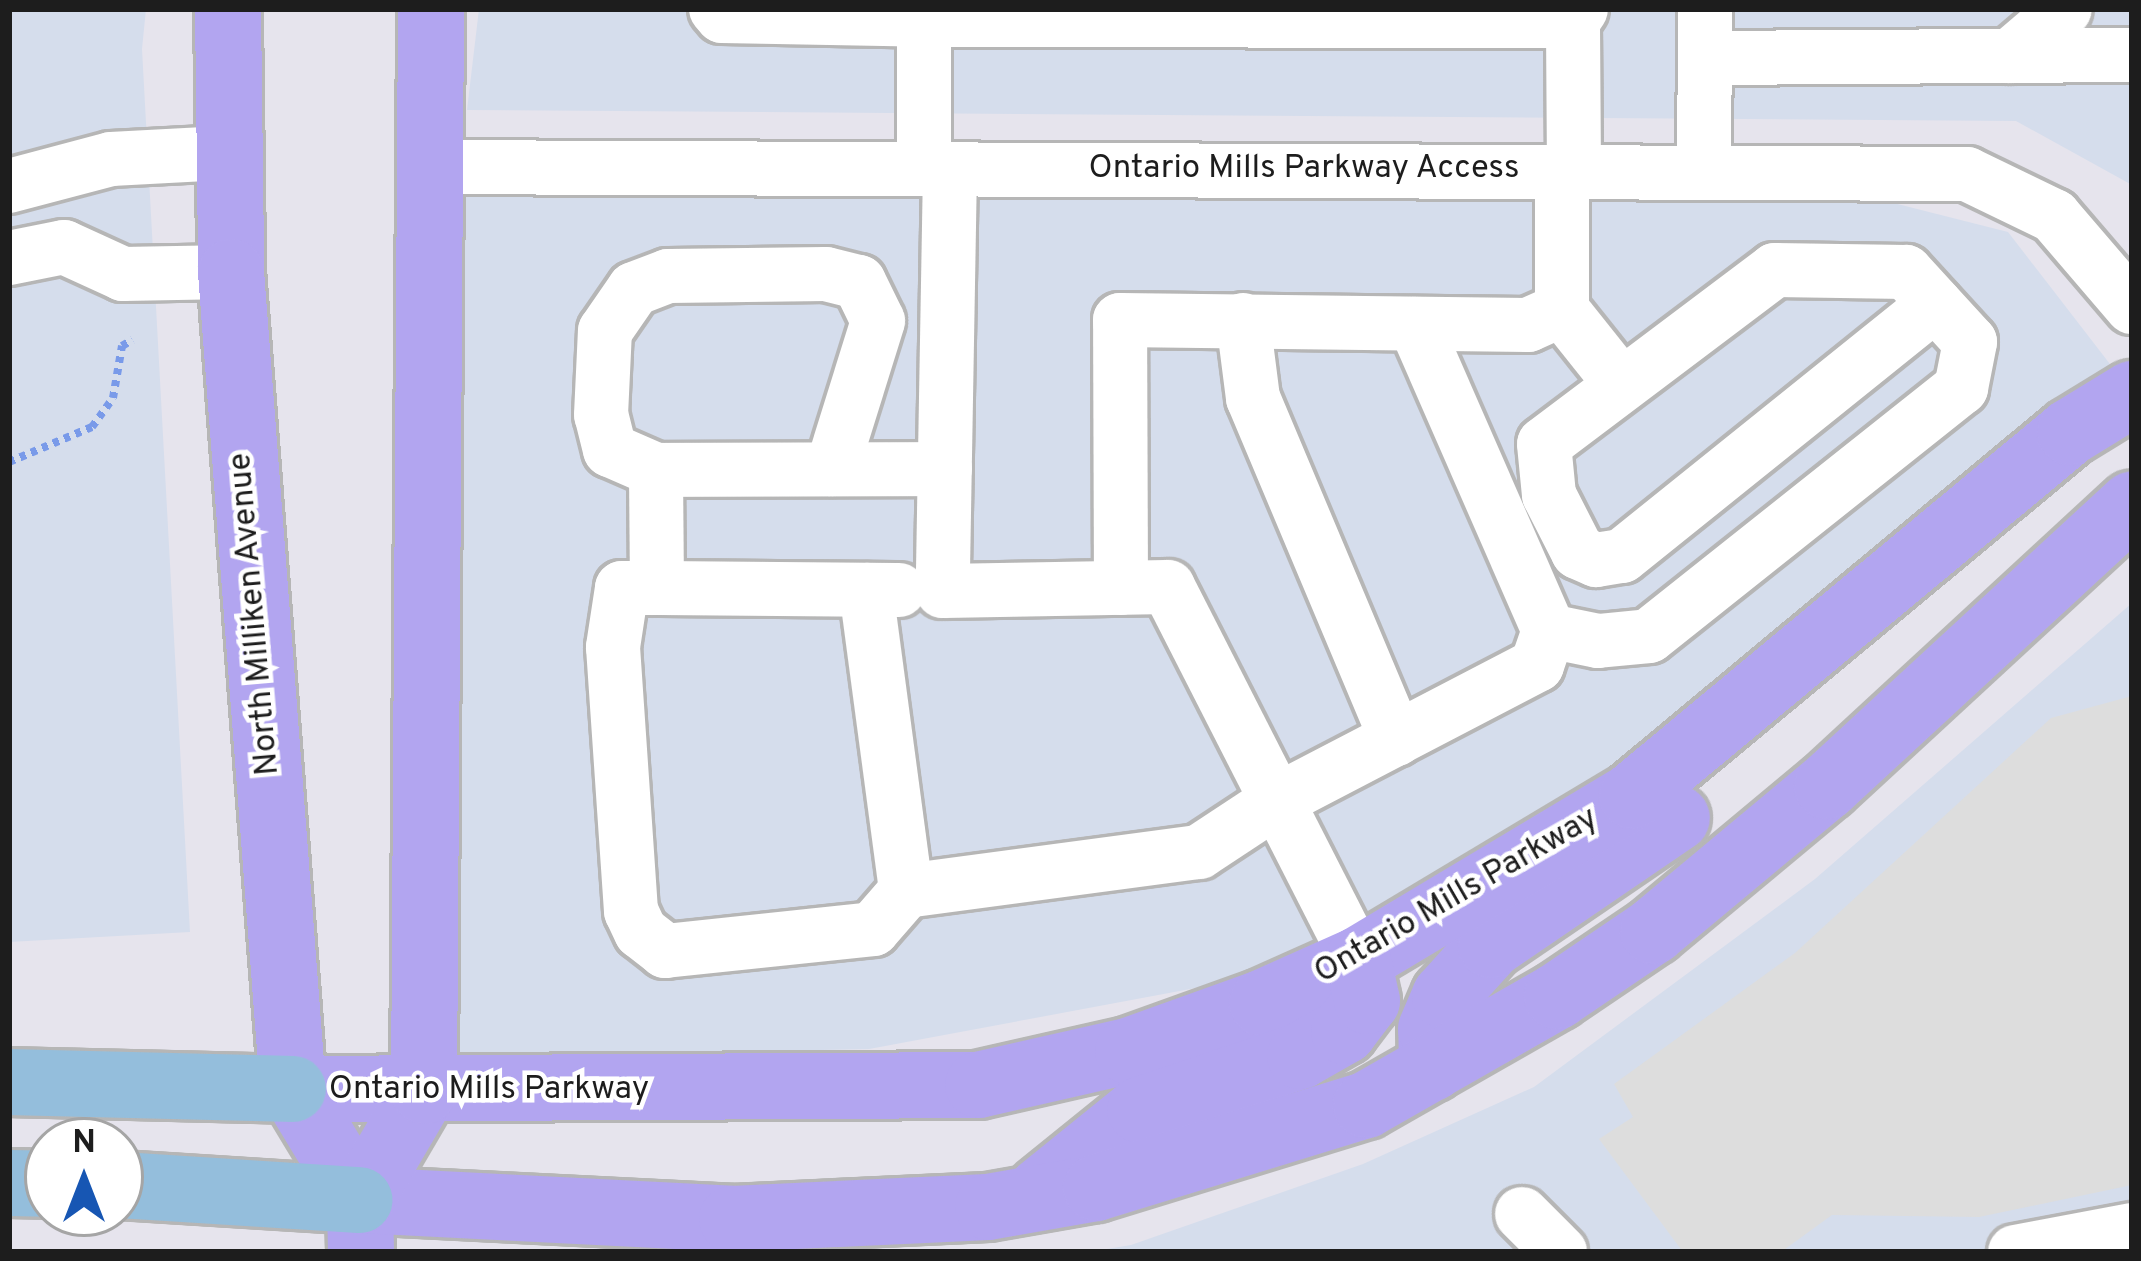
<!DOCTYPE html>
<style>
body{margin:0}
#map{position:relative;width:2141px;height:1261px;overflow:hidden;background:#e6e4ed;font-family:Overpass,sans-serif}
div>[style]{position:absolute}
.commercial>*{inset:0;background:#d5ddec}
.parking>*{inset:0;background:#ddd}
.path>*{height:8px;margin-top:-4px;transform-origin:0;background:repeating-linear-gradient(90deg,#799ae9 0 6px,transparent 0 12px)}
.roads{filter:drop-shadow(3px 0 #b6b6b6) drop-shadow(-3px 0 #b6b6b6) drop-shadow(0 3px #b6b6b6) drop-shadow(0 -3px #b6b6b6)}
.minor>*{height:54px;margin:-27px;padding:0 27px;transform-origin:27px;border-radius:27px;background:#fff}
.major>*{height:66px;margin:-33px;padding:0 33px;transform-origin:33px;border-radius:33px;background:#b2a5f0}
.highway>*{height:66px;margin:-33px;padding:0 33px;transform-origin:33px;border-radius:33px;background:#94bedc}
span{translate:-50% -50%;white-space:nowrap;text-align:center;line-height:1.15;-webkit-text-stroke:9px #fff;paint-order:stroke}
.street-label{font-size:33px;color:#1d1d1d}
.frame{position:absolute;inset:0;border:12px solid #1d1d1d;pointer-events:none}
.north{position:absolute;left:24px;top:1117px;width:120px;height:120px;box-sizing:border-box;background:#fff;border:3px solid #a5a5a5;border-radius:50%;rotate:0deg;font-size:33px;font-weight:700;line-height:48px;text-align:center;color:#1d1d1d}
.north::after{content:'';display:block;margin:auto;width:42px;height:54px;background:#1756b3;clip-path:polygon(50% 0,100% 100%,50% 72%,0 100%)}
</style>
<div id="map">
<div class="commercial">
<i style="clip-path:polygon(9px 9px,146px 9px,142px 49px,190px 932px,9px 942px)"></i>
<i style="clip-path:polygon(479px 9px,2132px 9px,2132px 185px,2016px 121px,467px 110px)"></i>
<i style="clip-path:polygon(451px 186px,1854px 193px,2008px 232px,2113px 368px,1579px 795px,1276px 973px,869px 1049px,456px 1058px)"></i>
<i style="clip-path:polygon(2132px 603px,2132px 1252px,1089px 1252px,1131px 1245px,1363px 1164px,1534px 1087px,1815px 879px)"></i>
</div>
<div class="parking">
<i style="clip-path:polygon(2132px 696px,2132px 1185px,1979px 1217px,1832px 1215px,1781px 1252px,1683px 1252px,1599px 1139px,1633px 1117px,1614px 1084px,1795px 953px,2051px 718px)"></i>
</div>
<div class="path">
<i style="left:9px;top:462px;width:90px;rotate:-22.9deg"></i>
<i style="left:92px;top:427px;width:36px;rotate:-54deg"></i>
<i style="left:113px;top:398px;width:53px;rotate:-80.2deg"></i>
<i style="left:122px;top:346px;width:12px;rotate:-31deg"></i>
</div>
<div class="roads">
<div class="minor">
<i style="left:716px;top:9px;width:9px;rotate:49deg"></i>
<i style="left:722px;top:16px;width:202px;rotate:1.1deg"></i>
<i style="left:924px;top:20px;width:149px;rotate:90deg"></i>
<i style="left:924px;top:20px;width:649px;rotate:0.09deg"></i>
<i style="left:2010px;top:56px;width:72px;rotate:-40.5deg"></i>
<i style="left:1705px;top:58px;width:427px;rotate:-0.4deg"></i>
<i style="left:425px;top:167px;width:1542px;rotate:0.26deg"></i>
<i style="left:1967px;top:174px;width:97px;rotate:25.8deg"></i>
<i style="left:2054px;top:216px;width:120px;rotate:49.4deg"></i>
<i style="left:950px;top:169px;width:422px;rotate:91deg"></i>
<i style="left:943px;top:591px;width:225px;rotate:-1deg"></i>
<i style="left:1168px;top:587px;width:419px;rotate:63deg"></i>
<i style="left:1574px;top:170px;width:149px;rotate:-90.4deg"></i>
<i style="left:1573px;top:21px;width:14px;rotate:-56deg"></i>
<i style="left:1704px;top:170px;width:161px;rotate:-89.6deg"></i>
<i style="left:9px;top:186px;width:106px;rotate:-14.8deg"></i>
<i style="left:111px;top:159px;width:113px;rotate:-3deg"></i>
<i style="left:9px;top:258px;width:56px;rotate:-11.3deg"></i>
<i style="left:64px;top:247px;width:65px;rotate:24.6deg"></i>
<i style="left:123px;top:274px;width:108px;rotate:-1.1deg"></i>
<i style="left:1562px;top:310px;width:95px;rotate:51.4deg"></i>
<i style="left:1243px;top:320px;width:79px;rotate:82.7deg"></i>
<i style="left:1253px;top:398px;width:370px;rotate:67.2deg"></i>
<i style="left:656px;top:470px;width:50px;rotate:-156.5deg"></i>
<i style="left:610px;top:450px;width:36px;rotate:-104deg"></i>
<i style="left:601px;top:415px;width:84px;rotate:-87.3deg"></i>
<i style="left:605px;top:331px;width:51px;rotate:-55.4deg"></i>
<i style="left:634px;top:289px;width:36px;rotate:-21deg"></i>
<i style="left:668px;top:276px;width:158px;rotate:-0.7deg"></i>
<i style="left:826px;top:274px;width:34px;rotate:14deg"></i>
<i style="left:859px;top:282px;width:43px;rotate:64deg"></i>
<i style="left:878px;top:321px;width:155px;rotate:107.3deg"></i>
<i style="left:657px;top:588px;width:35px;rotate:180deg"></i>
<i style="left:622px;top:588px;width:60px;rotate:98.7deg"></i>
<i style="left:613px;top:647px;width:265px;rotate:86.1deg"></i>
<i style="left:631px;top:911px;width:23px;rotate:65deg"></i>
<i style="left:641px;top:932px;width:31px;rotate:38deg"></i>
<i style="left:665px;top:951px;width:209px;rotate:-6deg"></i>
<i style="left:873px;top:929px;width:50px;rotate:-49deg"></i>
<i style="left:1121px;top:588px;width:268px;rotate:-90.2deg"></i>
<i style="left:1120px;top:320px;width:408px;rotate:0.7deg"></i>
<i style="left:1528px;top:325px;width:37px;rotate:-24deg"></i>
<i style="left:1562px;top:310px;width:140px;rotate:-90deg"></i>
<i style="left:866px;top:590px;width:304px;rotate:82.4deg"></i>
<i style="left:906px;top:891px;width:296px;rotate:-7.6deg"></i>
<i style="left:1199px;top:852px;width:95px;rotate:-33.4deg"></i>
<i style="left:1278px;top:800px;width:292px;rotate:-27.5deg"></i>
<i style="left:1537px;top:665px;width:36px;rotate:-71deg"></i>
<i style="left:1549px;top:631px;width:335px;rotate:-113.6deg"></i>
<i style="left:899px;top:590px;width:242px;rotate:-179.5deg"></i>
<i style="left:657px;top:588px;width:118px;rotate:-90.5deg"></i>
<i style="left:656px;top:470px;width:289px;rotate:-0.2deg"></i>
<i style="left:1549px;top:631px;width:50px;rotate:11.5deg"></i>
<i style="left:1598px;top:641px;width:51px;rotate:-5.6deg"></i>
<i style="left:1649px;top:636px;width:399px;rotate:-38.5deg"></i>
<i style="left:1961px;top:388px;width:47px;rotate:-78.9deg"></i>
<i style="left:1970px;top:342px;width:95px;rotate:-132.4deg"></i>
<i style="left:1906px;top:272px;width:131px;rotate:-179.1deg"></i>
<i style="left:1775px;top:270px;width:289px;rotate:143deg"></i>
<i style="left:1544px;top:444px;width:51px;rotate:84.4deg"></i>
<i style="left:1549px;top:495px;width:64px;rotate:63deg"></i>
<i style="left:1578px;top:552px;width:20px;rotate:24deg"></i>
<i style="left:1596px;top:560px;width:26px;rotate:-9deg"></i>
<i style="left:1622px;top:556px;width:402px;rotate:-38.8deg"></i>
<i style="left:1522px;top:1214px;width:54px;rotate:45deg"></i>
<i style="left:2015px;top:1252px;width:119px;rotate:-10.6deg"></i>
</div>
<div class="major">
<i style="left:228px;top:9px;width:263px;rotate:89.3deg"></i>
<i style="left:231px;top:272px;width:819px;rotate:85.66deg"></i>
<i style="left:293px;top:1089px;width:130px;rotate:58.9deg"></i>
<i style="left:360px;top:1200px;width:52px;rotate:88.9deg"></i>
<i style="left:1432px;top:1068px;width:39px;rotate:-91deg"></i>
<i style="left:1431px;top:1029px;width:36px;rotate:-67deg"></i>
<i style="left:1445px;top:996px;width:69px;rotate:-48deg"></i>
<i style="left:1491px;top:945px;width:225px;rotate:-34.3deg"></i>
<i style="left:293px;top:1089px;width:685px;rotate:-0.33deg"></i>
<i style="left:978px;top:1085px;width:154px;rotate:-12.8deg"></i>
<i style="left:1128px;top:1051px;width:142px;rotate:-19.7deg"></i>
<i style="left:1262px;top:1003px;width:105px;rotate:-24.1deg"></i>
<i style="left:1358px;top:960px;width:319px;rotate:-30.9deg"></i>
<i style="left:1632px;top:796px;width:570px;rotate:-39.73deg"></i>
<i style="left:2070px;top:432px;width:73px;rotate:-31.5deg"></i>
<i style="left:1040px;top:1191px;width:129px;rotate:-39deg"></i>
<i style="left:1140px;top:1110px;width:169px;rotate:-18.6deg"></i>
<i style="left:1300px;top:1056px;width:51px;rotate:-29.6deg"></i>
<i style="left:1344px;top:1031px;width:38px;rotate:-53deg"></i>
<i style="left:1367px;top:1001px;width:42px;rotate:-102.4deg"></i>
<i style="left:360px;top:1200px;width:372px;rotate:2.9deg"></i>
<i style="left:732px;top:1219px;width:256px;rotate:-2.7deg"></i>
<i style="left:988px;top:1207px;width:110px;rotate:-10deg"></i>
<i style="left:1096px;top:1188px;width:282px;rotate:-17.1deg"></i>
<i style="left:1366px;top:1105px;width:220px;rotate:-29.7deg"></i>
<i style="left:1557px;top:996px;width:116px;rotate:-34.1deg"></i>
<i style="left:1653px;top:931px;width:226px;rotate:-39.8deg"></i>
<i style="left:1827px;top:786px;width:415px;rotate:-42.7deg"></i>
<i style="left:360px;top:1200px;width:126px;rotate:-59.6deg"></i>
<i style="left:424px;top:1091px;width:1082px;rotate:-89.63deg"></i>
</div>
<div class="highway">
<i style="left:9px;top:1082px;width:284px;rotate:1.4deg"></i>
<i style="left:9px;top:1183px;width:39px;rotate:1deg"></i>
<i style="left:120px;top:1185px;width:240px;rotate:3.6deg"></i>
</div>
</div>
<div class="street-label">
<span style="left:1304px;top:170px">Ontario Mills Parkway Access</span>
<span style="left:256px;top:614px;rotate:-95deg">North Milliken Avenue</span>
<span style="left:1457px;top:897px;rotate:-30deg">Ontario Mills Parkway</span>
<span style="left:489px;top:1091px">Ontario Mills Parkway</span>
</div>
<div class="frame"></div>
<div class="north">N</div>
</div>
